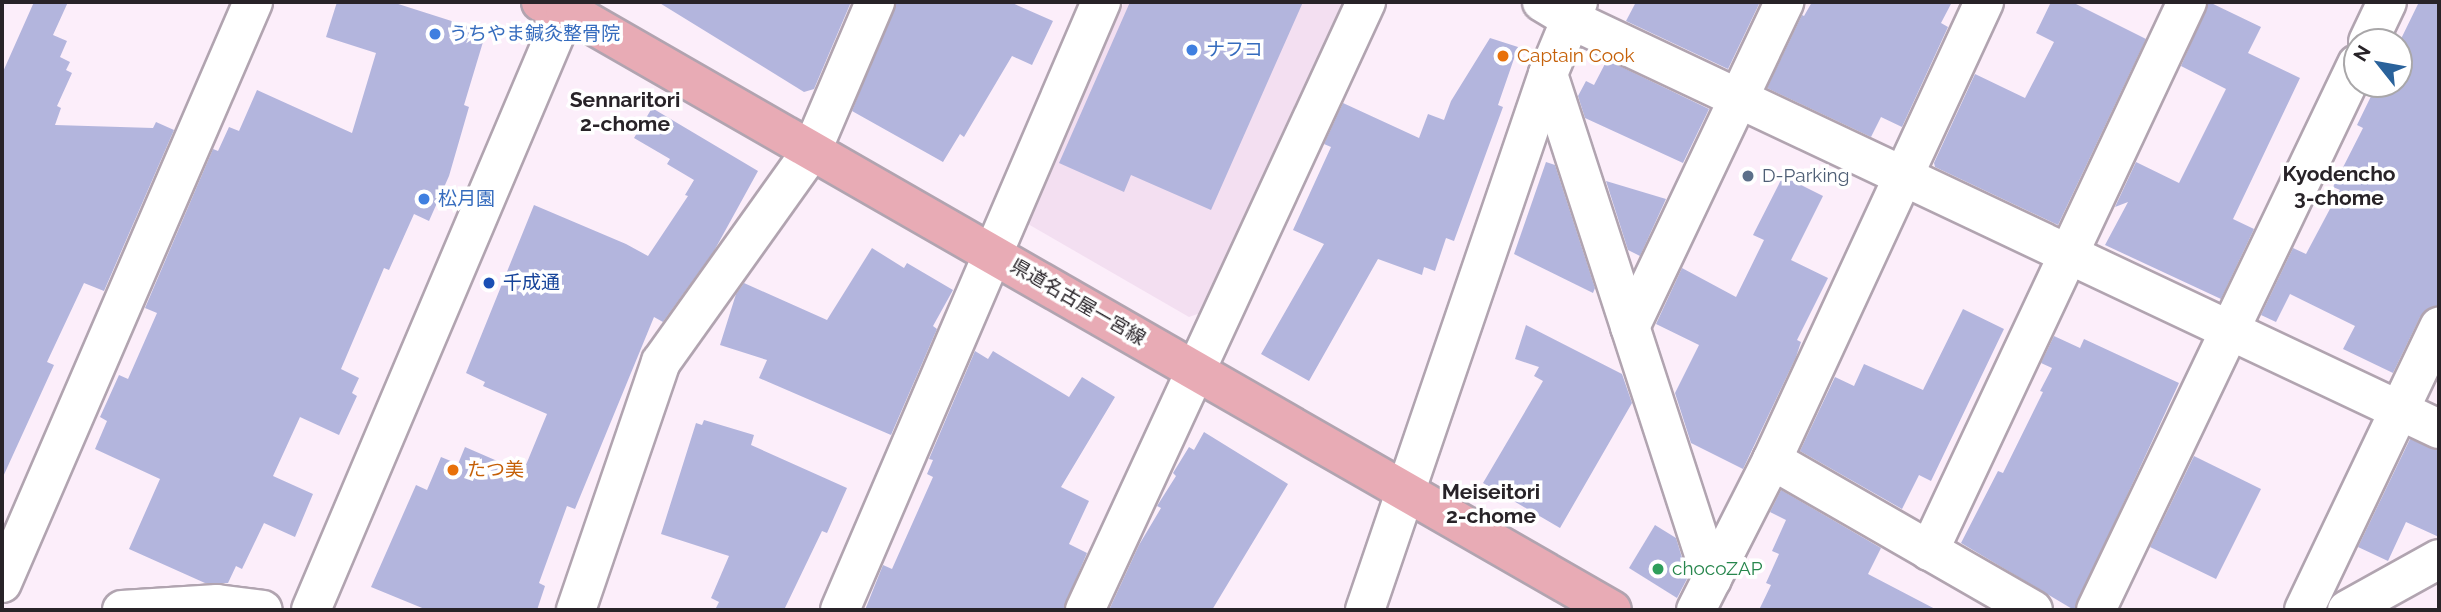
<!DOCTYPE html>
<meta charset="utf-8">
<style>
body{margin:0}
#map{position:relative;width:2441px;height:612px;overflow:hidden;background:#fceefa;font-family:Raleway,"Noto Sans JP",sans-serif}
div>[style]{position:absolute}
.built>*{inset:0;background:#f3dff1}
.building>*{inset:0;background:#b3b5dd}
.roads{filter:drop-shadow(2px 0 #b1a4b0) drop-shadow(-2px 0 #b1a4b0) drop-shadow(0 2px #b1a4b0) drop-shadow(0 -2px #b1a4b0)}
.minor>*{height:38px;margin:-19px;padding:0 19px;transform-origin:19px;border-radius:19px;background:#fff}
.major>*{height:38px;margin:-19px;padding:0 19px;transform-origin:19px;border-radius:19px;background:#e8abb5}
.dots>*{width:19px;height:19px;translate:-50% -50%;box-sizing:border-box;border:4px solid #fff;border-radius:50%}
span{translate:-50% -50%;white-space:nowrap;text-align:center;line-height:1.15;-webkit-text-stroke:7px #fff;paint-order:stroke}
.shop-label{font-size:19px;color:#366cbe}
.left{translate:0 -50%;text-align:left}
.food-label{font-size:19px;color:#c56008}
.service-label{font-size:19px;color:#4e5e75}
.transit-label{font-size:19px;color:#164399}
.street-label{font-size:19px;color:#282328}
.leisure-label{font-size:19px;color:#27864d}
.neighbourhood-label{font-size:21px;color:#282328;font-weight:700}
.frame{position:absolute;inset:0;border:4px solid #282328;pointer-events:none}
.north{position:absolute;left:2343px;top:28px;width:70px;height:70px;box-sizing:border-box;background:#fff;border:2px solid #a9a7a9;border-radius:50%;rotate:301deg;font-size:19px;font-weight:700;line-height:28px;text-align:center;color:#282328}
.north::after{content:'';display:block;margin:auto;width:24px;height:32px;background:#2a629b;clip-path:polygon(50% 0,100% 100%,50% 72%,0 100%)}
</style>
<div id="map">
<div class="built">
<i style="clip-path:polygon(1124px 2px,1351px 2px,1206px 311px,1189px 317px,1028px 224px)"></i>
</div>
<div class="building">
<i style="clip-path:polygon(34px 2px,68px 2px,53px 35px,67px 41px,60px 57px,70px 62px,66px 70px,72px 73px,57px 106px,61px 108px,55px 125px,153px 128px,156px 122px,174px 130px,104px 291px,84px 283px,47px 362px,54px 365px,2px 479px,2px 74px)"></i>
<i style="clip-path:polygon(337px 2px,392px 2px,486px 32px,464px 105px,469px 107px,449px 176px,429px 221px,414px 214px,389px 270px,384px 268px,341px 369px,359px 378px,352px 393px,357px 396px,339px 435px,300px 417px,273px 476px,313px 494px,295px 537px,264px 523px,242px 569px,236px 566px,228px 583px,205px 583px,129px 549px,160px 479px,95px 449px,107px 421px,100px 417px,119px 375px,128px 379px,157px 313px,145px 308px,213px 149px,218px 151px,229px 127px,239px 131px,257px 90px,352px 133px,376px 53px,326px 37px)"></i>
<i style="clip-path:polygon(658px 2px,851px 2px,814px 89px,804px 92px)"></i>
<i style="clip-path:polygon(896px 2px,1010px 2px,1053px 21px,1032px 65px,1012px 56px,964px 137px,960px 134px,943px 162px,852px 111px)"></i>
<i style="clip-path:polygon(1130px 2px,1303px 2px,1211px 210px,1131px 175px,1124px 192px,1059px 163px)"></i>
<i style="clip-path:polygon(1636px 2px,1760px 2px,1728px 69px,1626px 21px)"></i>
<i style="clip-path:polygon(1812px 2px,1952px 2px,1941px 23px,1948px 27px,1902px 127px,1881px 117px,1871px 137px,1767px 88px,1802px 15px,1804px 16px)"></i>
<i style="clip-path:polygon(2051px 2px,2072px 2px,2146px 39px,2058px 225px,1935px 167px,1934px 163px,1975px 74px,2025px 98px,2054px 42px,2036px 33px)"></i>
<i style="clip-path:polygon(2209px 2px,2261px 27px,2248px 53px,2300px 78px,2233px 219px,2254px 229px,2221px 299px,2105px 245px,2128px 202px,2115px 207px,2136px 162px,2179px 183px,2226px 89px,2181px 66px)"></i>
<i style="clip-path:polygon(2419px 2px,2439px 2px,2439px 305px,2427px 309px,2420px 317px,2393px 373px,2343px 349px,2355px 326px,2290px 294px,2276px 322px,2261px 315px,2293px 248px,2306px 254px,2340px 190px,2333px 187px,2363px 128px,2357px 125px,2377px 84px,2399px 84px,2399px 43px)"></i>
<i style="clip-path:polygon(1490px 38px,1518px 47px,1498px 105px,1503px 107px,1454px 241px,1446px 238px,1435px 271px,1424px 267px,1422px 275px,1378px 259px,1309px 381px,1261px 354px,1324px 244px,1293px 230px,1331px 147px,1324px 144px,1343px 103px,1419px 138px,1428px 114px,1444px 120px,1451px 101px)"></i>
<i style="clip-path:polygon(1607px 60px,1709px 109px,1683px 163px,1585px 118px,1578px 96px,1586px 81px,1594px 85px)"></i>
<i style="clip-path:polygon(652px 108px,758px 171px,714px 251px,663px 322px,654px 317px,575px 509px,567px 506px,539px 583px,545px 586px,537px 610px,427px 610px,371px 587px,416px 485px,427px 490px,441px 457px,458px 464px,465px 447px,523px 472px,547px 414px,483px 386px,485px 382px,466px 373px,534px 205px,626px 244px,648px 256px,688px 196px,685px 195px,694px 180px,667px 164px,670px 159px,634px 138px)"></i>
<i style="clip-path:polygon(1546px 162px,1555px 165px,1595px 288px,1593px 293px,1514px 254px)"></i>
<i style="clip-path:polygon(1783px 176px,1823px 196px,1791px 260px,1828px 278px,1797px 340px,1801px 342px,1796px 357px,1743px 469px,1691px 443px,1675px 393px,1699px 345px,1656px 324px,1682px 268px,1736px 297px,1764px 240px,1753px 235px)"></i>
<i style="clip-path:polygon(1606px 181px,1666px 199px,1640px 256px,1628px 250px)"></i>
<i style="clip-path:polygon(872px 248px,904px 268px,907px 263px,953px 290px,933px 326px,937px 329px,891px 435px,759px 378px,767px 360px,720px 345px,736px 294px,744px 283px,827px 320px)"></i>
<i style="clip-path:polygon(1963px 309px,2004px 329px,1931px 481px,1919px 475px,1902px 509px,1800px 451px,1835px 377px,1854px 386px,1864px 364px,1923px 390px)"></i>
<i style="clip-path:polygon(1526px 325px,1622px 374px,1632px 403px,1560px 528px,1483px 483px,1543px 381px,1534px 376px,1539px 367px,1515px 359px)"></i>
<i style="clip-path:polygon(2054px 336px,2080px 348px,2084px 339px,2179px 383px,2074px 610px,1961px 543px,1998px 471px,2003px 473px,2043px 392px,2040px 391px,2052px 368px,2041px 363px)"></i>
<i style="clip-path:polygon(975px 351px,988px 359px,993px 351px,1069px 397px,1082px 377px,1115px 397px,1061px 487px,1089px 501px,1069px 544px,1087px 553px,1063px 610px,865px 610px,883px 565px,892px 569px,933px 477px,927px 474px,933px 460px,929px 459px)"></i>
<i style="clip-path:polygon(704px 420px,754px 435px,751px 445px,847px 488px,827px 533px,822px 531px,784px 610px,715px 610px,719px 602px,711px 598px,729px 556px,661px 534px,696px 423px,702px 425px)"></i>
<i style="clip-path:polygon(1204px 432px,1288px 484px,1212px 610px,1109px 610px,1139px 545px,1161px 508px,1157px 506px,1176px 476px,1173px 473px,1189px 447px,1194px 450px)"></i>
<i style="clip-path:polygon(2410px 439px,2439px 451px,2439px 537px,2406px 522px,2388px 561px,2358px 547px)"></i>
<i style="clip-path:polygon(2194px 456px,2261px 489px,2216px 579px,2150px 547px)"></i>
<i style="clip-path:polygon(1781px 490px,1881px 548px,1868px 574px,1937px 610px,1759px 610px,1771px 585px,1766px 583px,1779px 554px,1772px 551px,1786px 520px,1770px 512px)"></i>
<i style="clip-path:polygon(1655px 525px,1676px 538px,1688px 577px,1677px 598px,1629px 568px)"></i>
</div>
<div class="roads">
<div class="minor">
<i style="left:1542px;top:2px;width:33px;rotate:31deg"></i>
<i style="left:1570px;top:19px;width:961px;rotate:25.26deg"></i>
<i style="left:2368px;top:42px;width:44px;rotate:-64.6deg"></i>
<i style="left:1548px;top:74px;width:531px;rotate:72.01deg"></i>
<i style="left:1630px;top:327px;width:360px;rotate:-64.6deg"></i>
<i style="left:1772px;top:460px;width:301px;rotate:29.9deg"></i>
<i style="left:1929px;top:551px;width:607px;rotate:-64.83deg"></i>
<i style="left:2px;top:583px;width:633px;rotate:-66.63deg"></i>
<i style="left:122px;top:610px;width:95px;rotate:-3.6deg"></i>
<i style="left:217px;top:604px;width:46px;rotate:7.4deg"></i>
<i style="left:311px;top:610px;width:660px;rotate:-67.01deg"></i>
<i style="left:576px;top:610px;width:262px;rotate:-71.1deg"></i>
<i style="left:661px;top:362px;width:260px;rotate:-54.5deg"></i>
<i style="left:812px;top:150px;width:161px;rotate:-66.9deg"></i>
<i style="left:840px;top:610px;width:662px;rotate:-66.77deg"></i>
<i style="left:1085px;top:610px;width:670px;rotate:-65.19deg"></i>
<i style="left:1365px;top:610px;width:566px;rotate:-71.15deg"></i>
<i style="left:1548px;top:74px;width:78px;rotate:-67.4deg"></i>
<i style="left:1696px;top:610px;width:168px;rotate:-63.1deg"></i>
<i style="left:1772px;top:460px;width:505px;rotate:-65.16deg"></i>
<i style="left:2096px;top:610px;width:605px;rotate:-64.45deg"></i>
<i style="left:2304px;top:610px;width:314px;rotate:-64.5deg"></i>
<i style="left:2347px;top:610px;width:105px;rotate:-29deg"></i>
</div>
<div class="major">
<i style="left:541px;top:2px;width:25px;rotate:16deg"></i>
<i style="left:565px;top:9px;width:1207px;rotate:29.86deg"></i>
</div>
</div>
<div class="dots">
<i style="left:435px;top:34px;background:#3f7fe0"></i>
<i style="left:1192px;top:50px;background:#3f7fe0"></i>
<i style="left:1503px;top:56px;background:#e8710a"></i>
<i style="left:1748px;top:176px;background:#5c6f8a"></i>
<i style="left:424px;top:199px;background:#3f7fe0"></i>
<i style="left:489px;top:283px;background:#1a4fb4"></i>
<i style="left:453px;top:470px;background:#e8710a"></i>
<i style="left:1658px;top:569px;background:#2e9e5b"></i>
</div>
<div class="shop-label">
<span class="left" style="left:449px;top:34px">うちやま鍼灸整骨院</span>
<span class="left" style="left:1206px;top:50px">ナフコ</span>
<span class="left" style="left:438px;top:199px">松月園</span>
</div>
<div class="food-label">
<span class="left" style="left:1517px;top:56px">Captain Cook</span>
<span class="left" style="left:467px;top:470px">たつ美</span>
</div>
<div class="service-label">
<span class="left" style="left:1762px;top:176px">D-Parking</span>
</div>
<div class="transit-label">
<span class="left" style="left:503px;top:283px">千成通</span>
</div>
<div class="street-label">
<span style="left:1078px;top:302px;rotate:30deg">県道名古屋一宮線</span>
</div>
<div class="leisure-label">
<span class="left" style="left:1672px;top:569px">chocoZAP</span>
</div>
<div class="neighbourhood-label">
<span style="left:625px;top:112px">Sennaritori<br>2-chome</span>
<span style="left:2339px;top:186px">Kyodencho<br>3-chome</span>
<span style="left:1491px;top:504px">Meiseitori<br>2-chome</span>
</div>
<div class="frame"></div>
<div class="north">N</div>
</div>
